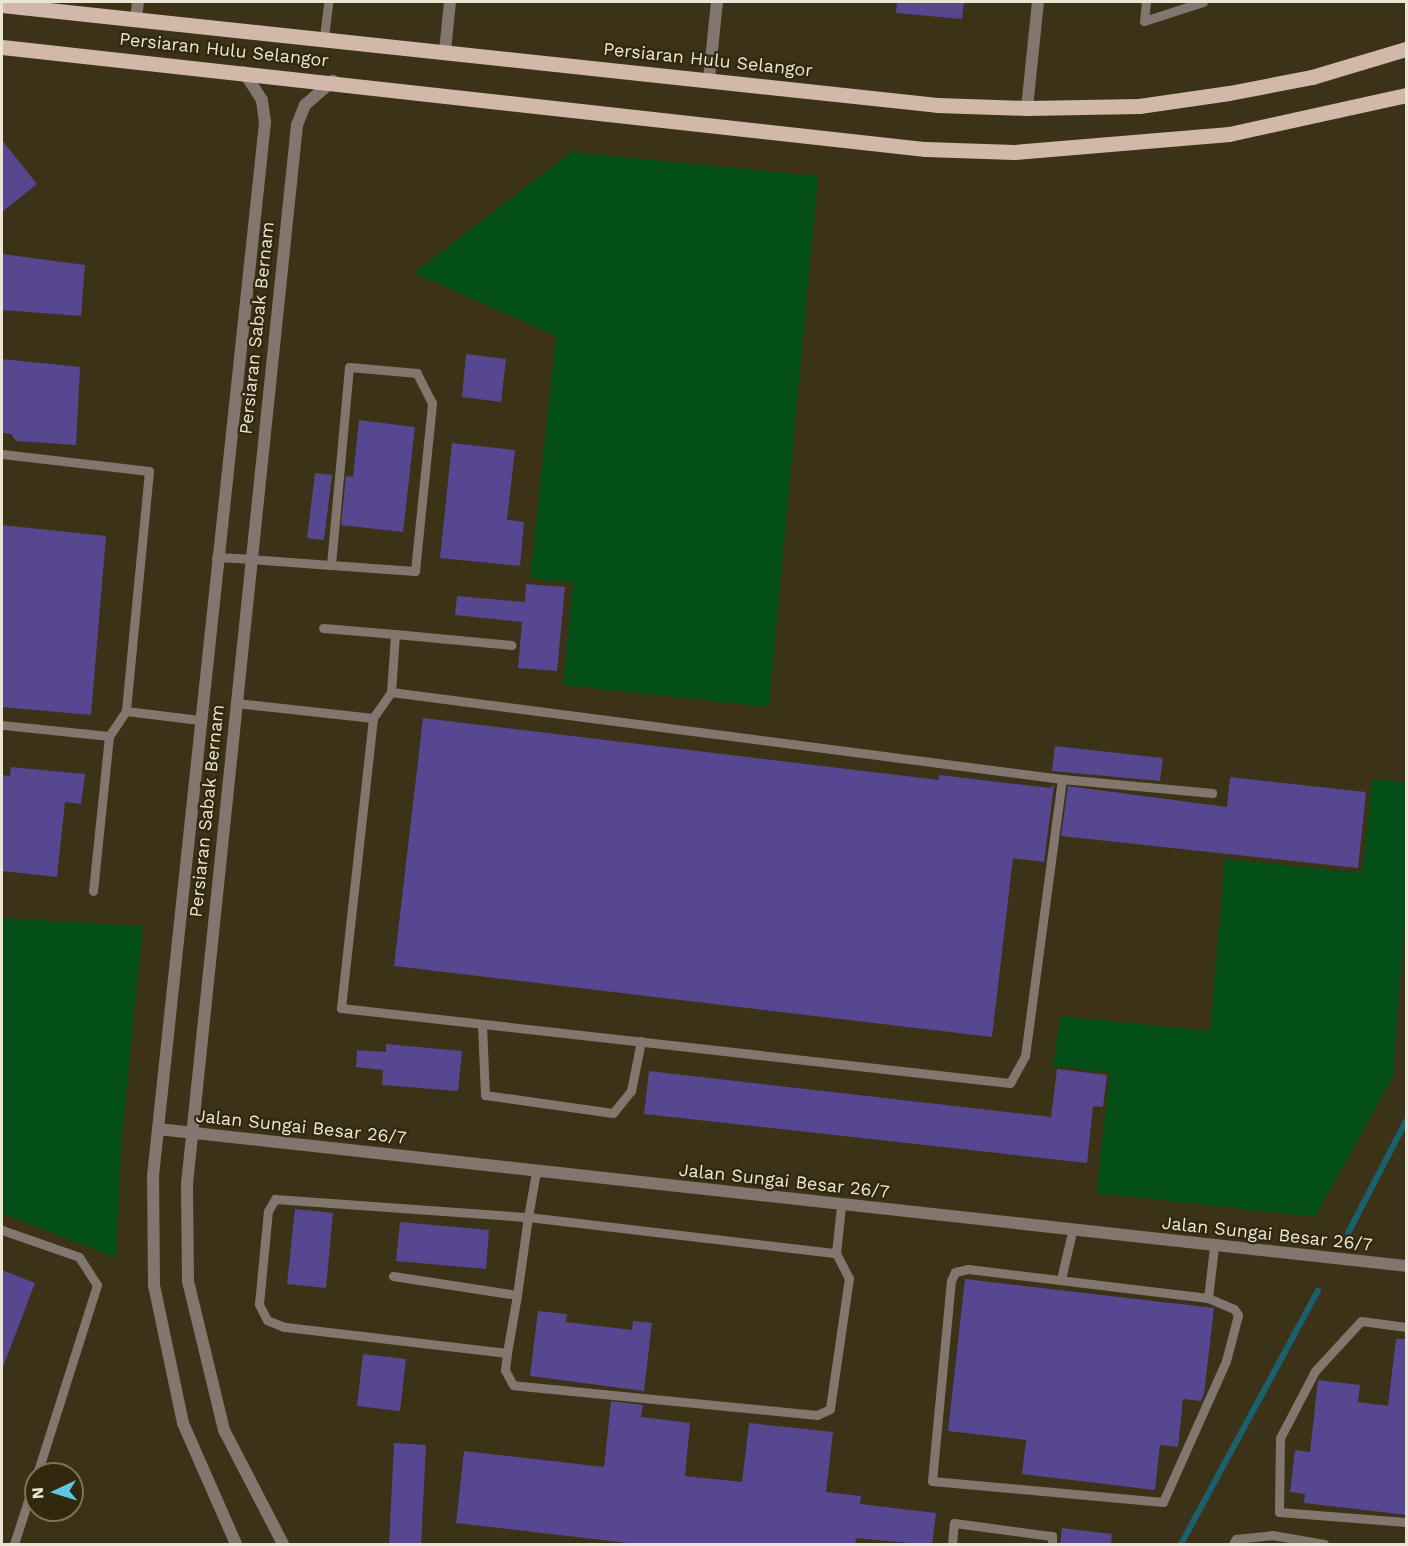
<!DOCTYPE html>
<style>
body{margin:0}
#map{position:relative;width:1408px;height:1546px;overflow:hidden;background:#3b3217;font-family:"Work Sans",sans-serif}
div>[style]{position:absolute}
.green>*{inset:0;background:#044e17}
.stream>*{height:6px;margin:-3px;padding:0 3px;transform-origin:3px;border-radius:3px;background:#1a616f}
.building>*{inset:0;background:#574791}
.service>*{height:9px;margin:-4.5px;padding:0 4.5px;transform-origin:4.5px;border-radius:4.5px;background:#82766e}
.minor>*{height:12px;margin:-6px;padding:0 6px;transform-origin:6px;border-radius:6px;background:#82766e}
.tertiary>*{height:12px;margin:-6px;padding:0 6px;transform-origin:6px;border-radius:6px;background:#82766e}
.primary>*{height:15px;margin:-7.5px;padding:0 7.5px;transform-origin:7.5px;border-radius:7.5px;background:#d2b8a8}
span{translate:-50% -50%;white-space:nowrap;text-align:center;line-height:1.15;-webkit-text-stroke:4.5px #31280d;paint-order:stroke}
.street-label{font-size:18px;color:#ebe5d5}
.frame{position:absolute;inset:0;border:3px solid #ebe5d5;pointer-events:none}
.north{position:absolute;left:24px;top:1462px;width:60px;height:60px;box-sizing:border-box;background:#31280d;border:2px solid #7b745d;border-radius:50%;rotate:266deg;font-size:16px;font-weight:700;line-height:24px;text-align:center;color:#ebe5d5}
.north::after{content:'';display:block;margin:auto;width:21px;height:27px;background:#59c8e4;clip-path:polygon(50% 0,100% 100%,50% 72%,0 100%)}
</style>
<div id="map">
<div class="green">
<i style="clip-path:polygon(571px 152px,818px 176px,769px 707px,563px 685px,573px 583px,530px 578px,556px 336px,414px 273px)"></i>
<i style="clip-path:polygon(1372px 779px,1406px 782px,1406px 901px,1393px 1077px,1315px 1217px,1096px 1193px,1110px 1073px,1053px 1066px,1060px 1016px,1210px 1031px,1225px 859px,1362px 873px)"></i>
<i style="clip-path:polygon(2px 918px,143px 926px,121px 1146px,116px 1258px,2px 1213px)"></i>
</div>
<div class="stream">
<i style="left:1348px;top:1233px;width:126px;rotate:-62.6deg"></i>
<i style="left:1181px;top:1544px;width:288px;rotate:-61.6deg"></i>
</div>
<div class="building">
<i style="clip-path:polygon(897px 2px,964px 2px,962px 19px,896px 13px)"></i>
<i style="clip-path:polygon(2px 140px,37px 184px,2px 212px)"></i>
<i style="clip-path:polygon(2px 254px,85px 265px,81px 316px,2px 310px)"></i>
<i style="clip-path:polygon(466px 354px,506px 359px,501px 402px,462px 397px)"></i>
<i style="clip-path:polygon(2px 359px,80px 367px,76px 445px,16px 441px,11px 434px,2px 433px)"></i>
<i style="clip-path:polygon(359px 420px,415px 427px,403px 532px,341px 525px,346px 476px,353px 477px)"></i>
<i style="clip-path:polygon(452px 443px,515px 450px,507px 520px,524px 522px,520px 566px,440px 558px)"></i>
<i style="clip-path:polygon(315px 473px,332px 475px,324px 540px,307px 538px)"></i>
<i style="clip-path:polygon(2px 525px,106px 536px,91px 715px,2px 707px)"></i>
<i style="clip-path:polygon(526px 584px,565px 587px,557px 671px,518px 668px,522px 622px,455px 615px,457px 596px,525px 602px)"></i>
<i style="clip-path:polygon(423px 718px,939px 780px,939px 775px,1050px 788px,1054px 785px,1044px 862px,1013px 858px,992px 1037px,394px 966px)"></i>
<i style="clip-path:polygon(1055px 746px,1163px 758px,1160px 781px,1052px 771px)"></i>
<i style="clip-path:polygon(11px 767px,85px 774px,81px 804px,65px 802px,57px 877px,2px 871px,2px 775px,10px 776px)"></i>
<i style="clip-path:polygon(1230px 777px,1366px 792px,1358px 868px,1061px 836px,1068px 786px,1227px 807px)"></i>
<i style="clip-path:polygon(386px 1044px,462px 1051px,458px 1091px,382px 1085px,383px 1070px,356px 1067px,357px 1050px,386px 1052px)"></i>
<i style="clip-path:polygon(1057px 1069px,1107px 1075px,1103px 1107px,1093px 1106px,1087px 1163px,644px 1114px,649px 1071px,1051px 1117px)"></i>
<i style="clip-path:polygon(295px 1209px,333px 1213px,326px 1288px,287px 1284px)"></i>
<i style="clip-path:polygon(400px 1222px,489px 1230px,486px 1269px,396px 1261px)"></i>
<i style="clip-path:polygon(2px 1270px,35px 1283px,3px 1367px,2px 1367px)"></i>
<i style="clip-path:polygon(965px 1279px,1214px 1308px,1204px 1394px,1201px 1401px,1183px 1399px,1178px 1447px,1160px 1445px,1155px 1490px,1022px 1474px,1026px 1440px,948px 1431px)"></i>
<i style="clip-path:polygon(538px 1311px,567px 1314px,566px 1322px,632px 1330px,633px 1321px,652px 1323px,644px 1391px,530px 1376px)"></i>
<i style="clip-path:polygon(1396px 1339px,1407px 1339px,1407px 1515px,1304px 1503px,1305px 1494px,1290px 1492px,1295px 1450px,1310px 1452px,1318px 1380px,1360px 1385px,1358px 1402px,1388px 1406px)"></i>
<i style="clip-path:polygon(363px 1354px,406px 1359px,400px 1411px,357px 1406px)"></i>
<i style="clip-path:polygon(611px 1401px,643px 1405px,641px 1417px,690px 1423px,685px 1476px,742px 1482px,749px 1423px,833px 1432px,826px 1492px,861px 1496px,860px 1504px,936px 1513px,932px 1545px,856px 1538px,855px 1545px,645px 1545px,456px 1523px,464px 1451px,604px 1467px)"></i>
<i style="clip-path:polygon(394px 1443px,426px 1445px,421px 1545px,389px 1545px)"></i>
<i style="clip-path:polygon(1062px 1528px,1112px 1534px,1111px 1545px,1060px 1545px)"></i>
</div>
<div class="service">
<i style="left:1146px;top:2px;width:19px;rotate:96deg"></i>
<i style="left:1144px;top:21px;width:62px;rotate:-17.9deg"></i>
<i style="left:324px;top:37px;width:35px;rotate:-83deg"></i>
<i style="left:2px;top:454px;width:148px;rotate:6.6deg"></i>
<i style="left:149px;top:471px;width:241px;rotate:95.5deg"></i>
<i style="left:126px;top:711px;width:30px;rotate:124deg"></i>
<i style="left:109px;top:736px;width:108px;rotate:-174.1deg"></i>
<i style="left:216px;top:557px;width:34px;rotate:3deg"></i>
<i style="left:250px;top:559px;width:81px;rotate:4.2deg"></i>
<i style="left:331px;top:565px;width:84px;rotate:4.1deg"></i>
<i style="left:415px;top:571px;width:169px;rotate:-84.2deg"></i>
<i style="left:432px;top:403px;width:34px;rotate:-117deg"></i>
<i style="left:417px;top:373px;width:68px;rotate:-175deg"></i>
<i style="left:349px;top:367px;width:199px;rotate:95.2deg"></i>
<i style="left:323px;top:628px;width:72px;rotate:4.8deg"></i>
<i style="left:395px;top:634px;width:58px;rotate:93.9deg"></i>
<i style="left:395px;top:634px;width:117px;rotate:5.4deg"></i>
<i style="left:236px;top:703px;width:138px;rotate:6.2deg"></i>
<i style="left:373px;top:718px;width:292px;rotate:96.3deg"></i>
<i style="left:341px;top:1008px;width:673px;rotate:6.4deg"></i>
<i style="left:1010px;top:1083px;width:31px;rotate:-61deg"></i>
<i style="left:1025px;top:1056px;width:279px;rotate:-82.4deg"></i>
<i style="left:126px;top:711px;width:74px;rotate:7deg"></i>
<i style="left:373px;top:718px;width:32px;rotate:-55deg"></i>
<i style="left:391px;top:692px;width:677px;rotate:7.39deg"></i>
<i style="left:1062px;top:779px;width:151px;rotate:5.3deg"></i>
<i style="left:93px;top:891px;width:156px;rotate:-84.1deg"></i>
<i style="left:482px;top:1024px;width:71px;rotate:87.6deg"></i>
<i style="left:485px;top:1095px;width:129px;rotate:8deg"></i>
<i style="left:613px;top:1113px;width:28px;rotate:-51deg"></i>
<i style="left:631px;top:1091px;width:51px;rotate:-78.7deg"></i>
<i style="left:2px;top:1230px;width:82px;rotate:19.3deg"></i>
<i style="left:79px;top:1257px;width:33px;rotate:57deg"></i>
<i style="left:97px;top:1285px;width:198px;rotate:107.6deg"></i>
<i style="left:836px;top:1253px;width:47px;rotate:-83.9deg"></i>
<i style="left:968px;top:1269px;width:242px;rotate:6.9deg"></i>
<i style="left:1208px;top:1298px;width:28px;rotate:23deg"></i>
<i style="left:1234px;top:1309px;width:7px;rotate:56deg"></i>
<i style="left:1238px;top:1315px;width:48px;rotate:104.6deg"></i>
<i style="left:1226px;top:1361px;width:154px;rotate:114.1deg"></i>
<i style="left:1163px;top:1502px;width:232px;rotate:-174.8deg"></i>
<i style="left:932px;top:1481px;width:201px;rotate:-84.6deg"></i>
<i style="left:951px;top:1281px;width:10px;rotate:-66deg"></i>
<i style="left:955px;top:1272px;width:13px;rotate:-13deg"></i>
<i style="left:393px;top:1276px;width:125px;rotate:8.7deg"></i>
<i style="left:1061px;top:1279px;width:48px;rotate:-76.8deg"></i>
<i style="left:1208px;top:1298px;width:51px;rotate:-83.3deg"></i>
<i style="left:1406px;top:1327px;width:45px;rotate:-172.4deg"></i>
<i style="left:1361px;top:1321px;width:68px;rotate:132.6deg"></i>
<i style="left:1315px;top:1371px;width:76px;rotate:117.6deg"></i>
<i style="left:1280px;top:1438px;width:74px;rotate:90.8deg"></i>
<i style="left:1279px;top:1512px;width:127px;rotate:4.5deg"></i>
<i style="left:507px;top:1353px;width:225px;rotate:-173.3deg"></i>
<i style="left:284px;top:1327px;width:18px;rotate:-158deg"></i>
<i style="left:267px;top:1320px;width:18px;rotate:-117deg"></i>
<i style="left:259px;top:1304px;width:93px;rotate:-84.5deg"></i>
<i style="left:268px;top:1211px;width:14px;rotate:-60deg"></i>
<i style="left:275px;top:1199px;width:254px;rotate:4.1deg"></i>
<i style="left:528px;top:1217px;width:310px;rotate:6.7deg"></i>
<i style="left:836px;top:1253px;width:28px;rotate:63deg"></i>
<i style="left:849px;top:1278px;width:132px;rotate:98.3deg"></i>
<i style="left:830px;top:1409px;width:14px;rotate:155deg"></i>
<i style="left:817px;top:1415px;width:305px;rotate:-174.4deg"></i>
<i style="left:513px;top:1385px;width:17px;rotate:-118deg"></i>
<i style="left:505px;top:1370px;width:17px;rotate:-83deg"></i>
<i style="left:507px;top:1353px;width:59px;rotate:-80.2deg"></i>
<i style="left:517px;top:1295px;width:79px;rotate:-82deg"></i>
<i style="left:528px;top:1217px;width:46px;rotate:-79.9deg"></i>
<i style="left:14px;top:1544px;width:71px;rotate:-72.1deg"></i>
<i style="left:952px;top:1544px;width:21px;rotate:-85deg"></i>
<i style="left:954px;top:1523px;width:99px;rotate:7.6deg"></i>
<i style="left:1052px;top:1536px;width:8px;rotate:90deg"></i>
<i style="left:1233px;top:1544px;width:6px;rotate:-59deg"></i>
<i style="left:1236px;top:1539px;width:36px;rotate:-6deg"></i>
<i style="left:1272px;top:1535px;width:53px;rotate:9.8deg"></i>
</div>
<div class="minor">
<i style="left:136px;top:20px;width:18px;rotate:-84deg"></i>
<i style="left:445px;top:51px;width:49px;rotate:-84.2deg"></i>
<i style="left:709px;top:79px;width:77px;rotate:-84.1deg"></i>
<i style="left:1027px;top:108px;width:107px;rotate:-84.1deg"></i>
<i style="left:158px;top:1129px;width:1255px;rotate:6.26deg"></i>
</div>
<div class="tertiary">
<i style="left:236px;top:1544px;width:132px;rotate:-113.7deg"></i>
<i style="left:183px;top:1423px;width:141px;rotate:-101.9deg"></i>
<i style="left:154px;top:1285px;width:109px;rotate:-90.5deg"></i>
<i style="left:153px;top:1176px;width:1060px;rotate:-83.93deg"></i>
<i style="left:265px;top:122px;width:22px;rotate:-98deg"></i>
<i style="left:262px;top:100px;width:33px;rotate:-123deg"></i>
<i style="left:283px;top:1544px;width:128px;rotate:-117.4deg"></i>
<i style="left:224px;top:1430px;width:153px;rotate:-103.6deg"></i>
<i style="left:188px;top:1281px;width:97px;rotate:-90.6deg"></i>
<i style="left:187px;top:1184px;width:1065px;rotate:-84.07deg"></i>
<i style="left:297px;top:125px;width:22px;rotate:-68deg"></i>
<i style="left:305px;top:105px;width:37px;rotate:-41deg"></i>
</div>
<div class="primary">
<i style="left:2px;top:5px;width:940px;rotate:6.1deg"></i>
<i style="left:937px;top:105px;width:90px;rotate:1.9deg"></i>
<i style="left:1027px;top:108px;width:112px;rotate:-1deg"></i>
<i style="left:1139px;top:106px;width:91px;rotate:-8.2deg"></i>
<i style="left:1229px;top:93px;width:85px;rotate:-10.9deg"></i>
<i style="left:1312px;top:77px;width:98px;rotate:-16.6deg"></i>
<i style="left:2px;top:47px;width:929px;rotate:6.31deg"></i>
<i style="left:925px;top:149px;width:89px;rotate:1.9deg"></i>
<i style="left:1014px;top:152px;width:216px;rotate:-4.8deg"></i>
<i style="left:1229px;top:134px;width:181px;rotate:-12.4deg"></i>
</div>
<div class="street-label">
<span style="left:224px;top:50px;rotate:6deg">Persiaran Hulu Selangor</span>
<span style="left:708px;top:60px;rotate:6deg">Persiaran Hulu Selangor</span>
<span style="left:257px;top:328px;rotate:-84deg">Persiaran Sabak Bernam</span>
<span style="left:207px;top:811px;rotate:-84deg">Persiaran Sabak Bernam</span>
<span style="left:301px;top:1127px;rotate:6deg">Jalan Sungai Besar 26/7</span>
<span style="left:784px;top:1181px;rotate:6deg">Jalan Sungai Besar 26/7</span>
<span style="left:1267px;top:1234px;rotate:6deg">Jalan Sungai Besar 26/7</span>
</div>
<div class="frame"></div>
<div class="north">N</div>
</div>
